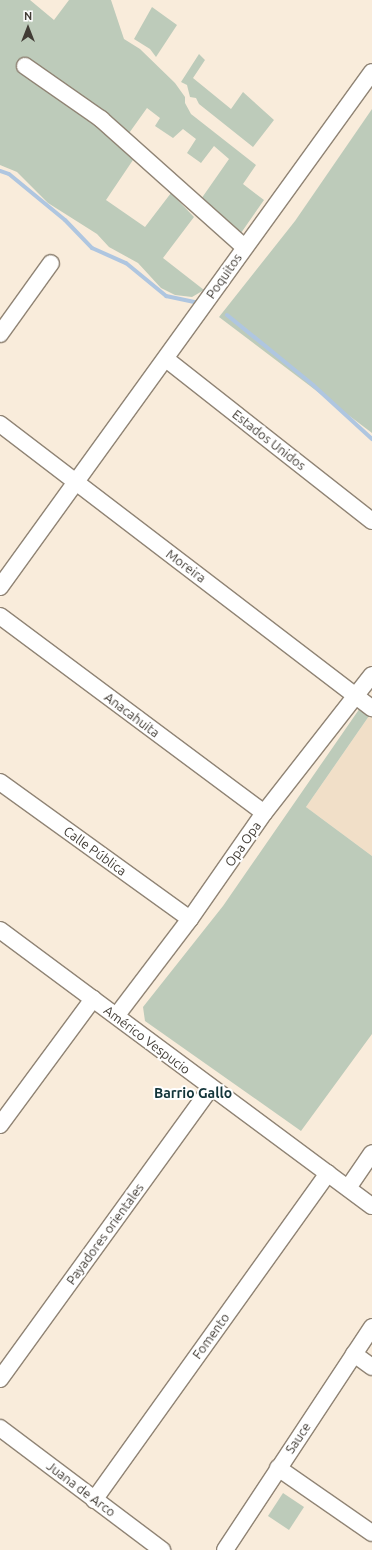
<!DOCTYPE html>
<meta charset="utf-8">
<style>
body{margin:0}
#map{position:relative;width:372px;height:1550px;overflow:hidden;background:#f9ecdb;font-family:Ubuntu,sans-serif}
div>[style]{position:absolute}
.built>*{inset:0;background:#f1dfc8}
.green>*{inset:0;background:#bdcbba}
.stream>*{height:4px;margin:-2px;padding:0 2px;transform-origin:2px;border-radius:2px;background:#afc6e0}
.roads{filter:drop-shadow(1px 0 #908475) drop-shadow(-1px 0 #908475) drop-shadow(0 1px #908475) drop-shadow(0 -1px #908475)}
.street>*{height:16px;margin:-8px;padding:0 8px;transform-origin:8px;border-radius:8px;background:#fff}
span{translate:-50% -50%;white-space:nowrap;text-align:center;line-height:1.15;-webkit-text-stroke:4px #fff;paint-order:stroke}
.street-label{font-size:13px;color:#413c35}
.neighbourhood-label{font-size:14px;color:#13353a;font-weight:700}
.north{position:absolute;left:8px;top:8px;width:40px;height:40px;-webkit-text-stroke:3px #fff;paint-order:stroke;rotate:0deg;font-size:11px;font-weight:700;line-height:16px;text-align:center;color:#413c35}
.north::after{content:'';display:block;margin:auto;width:14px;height:18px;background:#413c35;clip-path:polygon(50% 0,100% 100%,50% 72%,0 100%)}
</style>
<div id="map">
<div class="built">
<i style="clip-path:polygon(369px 716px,372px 718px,372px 856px,306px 807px)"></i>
</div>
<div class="green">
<i style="clip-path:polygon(0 0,30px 0,54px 20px,69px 0,111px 0,124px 39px,140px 49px,175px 83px,185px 97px,185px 103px,191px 114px,256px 165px,243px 184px,264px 200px,241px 233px,219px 214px,199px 202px,229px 159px,214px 146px,201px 163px,187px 153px,196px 139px,183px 129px,173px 138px,155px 126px,160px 118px,147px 108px,127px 136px,135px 157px,106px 200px,145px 227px,171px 193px,194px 217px,163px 258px,204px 290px,192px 297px,175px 295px,161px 288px,138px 263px,109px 247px,97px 234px,48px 203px,17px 172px,0 165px)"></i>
<i style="clip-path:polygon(152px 7px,177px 25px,156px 57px,150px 49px,134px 39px)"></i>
<i style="clip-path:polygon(199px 54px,205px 60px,193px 78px,231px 109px,243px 92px,274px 120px,253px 147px,199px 104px,196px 98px,190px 97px,187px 85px,181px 82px)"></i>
<i style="clip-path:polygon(372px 109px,372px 433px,219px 317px,295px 221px)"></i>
<i style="clip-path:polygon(360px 708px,369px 716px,306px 807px,372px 856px,372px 1034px,301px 1131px,145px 1021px,143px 1007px,223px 906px)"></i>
<i style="clip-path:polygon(283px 1493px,304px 1507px,289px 1530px,268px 1516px)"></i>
</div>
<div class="stream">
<i style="left:0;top:171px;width:9px;rotate:18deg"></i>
<i style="left:9px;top:174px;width:72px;rotate:39.4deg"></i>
<i style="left:65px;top:220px;width:39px;rotate:46deg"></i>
<i style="left:92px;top:248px;width:37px;rotate:24deg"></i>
<i style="left:126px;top:263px;width:52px;rotate:39.5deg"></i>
<i style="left:166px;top:296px;width:35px;rotate:12deg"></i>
<i style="left:227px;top:315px;width:111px;rotate:39.1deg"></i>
<i style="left:313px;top:385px;width:80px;rotate:42.5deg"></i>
</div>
<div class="roads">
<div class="street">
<i style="left:25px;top:66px;width:93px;rotate:34.9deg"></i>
<i style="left:101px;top:119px;width:192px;rotate:41.8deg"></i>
<i style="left:0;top:334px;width:87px;rotate:-54.3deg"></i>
<i style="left:166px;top:359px;width:262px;rotate:38.2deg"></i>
<i style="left:0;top:424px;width:468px;rotate:37.4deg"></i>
<i style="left:0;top:587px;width:635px;rotate:-54.16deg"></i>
<i style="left:0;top:616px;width:329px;rotate:36.7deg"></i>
<i style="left:0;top:782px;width:234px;rotate:35.8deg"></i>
<i style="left:0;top:930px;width:463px;rotate:36.6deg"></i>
<i style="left:117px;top:1015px;width:121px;rotate:-52.8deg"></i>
<i style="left:190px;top:919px;width:129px;rotate:-55.1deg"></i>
<i style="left:264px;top:813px;width:175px;rotate:-52deg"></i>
<i style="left:0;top:1125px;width:157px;rotate:-53.6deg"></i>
<i style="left:348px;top:1188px;width:42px;rotate:-55.6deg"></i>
<i style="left:354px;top:1354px;width:22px;rotate:36deg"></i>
<i style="left:0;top:1379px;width:359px;rotate:-54.1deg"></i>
<i style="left:0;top:1428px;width:203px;rotate:37deg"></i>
<i style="left:278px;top:1468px;width:114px;rotate:34.7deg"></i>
<i style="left:94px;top:1500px;width:402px;rotate:-54.4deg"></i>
<i style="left:225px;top:1550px;width:267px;rotate:-56.6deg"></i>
</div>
</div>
<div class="street-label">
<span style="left:224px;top:276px;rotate:-55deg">Poquitos</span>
<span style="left:269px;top:440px;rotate:38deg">Estados Unidos</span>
<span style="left:186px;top:566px;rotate:37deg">Moreira</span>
<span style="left:132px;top:715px;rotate:37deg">Anacahuita</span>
<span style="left:243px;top:844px;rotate:-55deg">Opa Opa</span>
<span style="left:95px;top:851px;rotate:36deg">Calle Pública</span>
<span style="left:147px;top:1040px;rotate:37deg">Américo Vespucio</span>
<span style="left:105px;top:1234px;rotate:-54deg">Payadores orientales</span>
<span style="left:211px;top:1336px;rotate:-54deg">Fomento</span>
<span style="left:298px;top:1438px;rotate:-56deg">Sauce</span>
<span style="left:81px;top:1489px;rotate:37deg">Juana de Arco</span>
</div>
<div class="neighbourhood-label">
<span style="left:193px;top:1093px">Barrio Gallo</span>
</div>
<div class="north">N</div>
</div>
